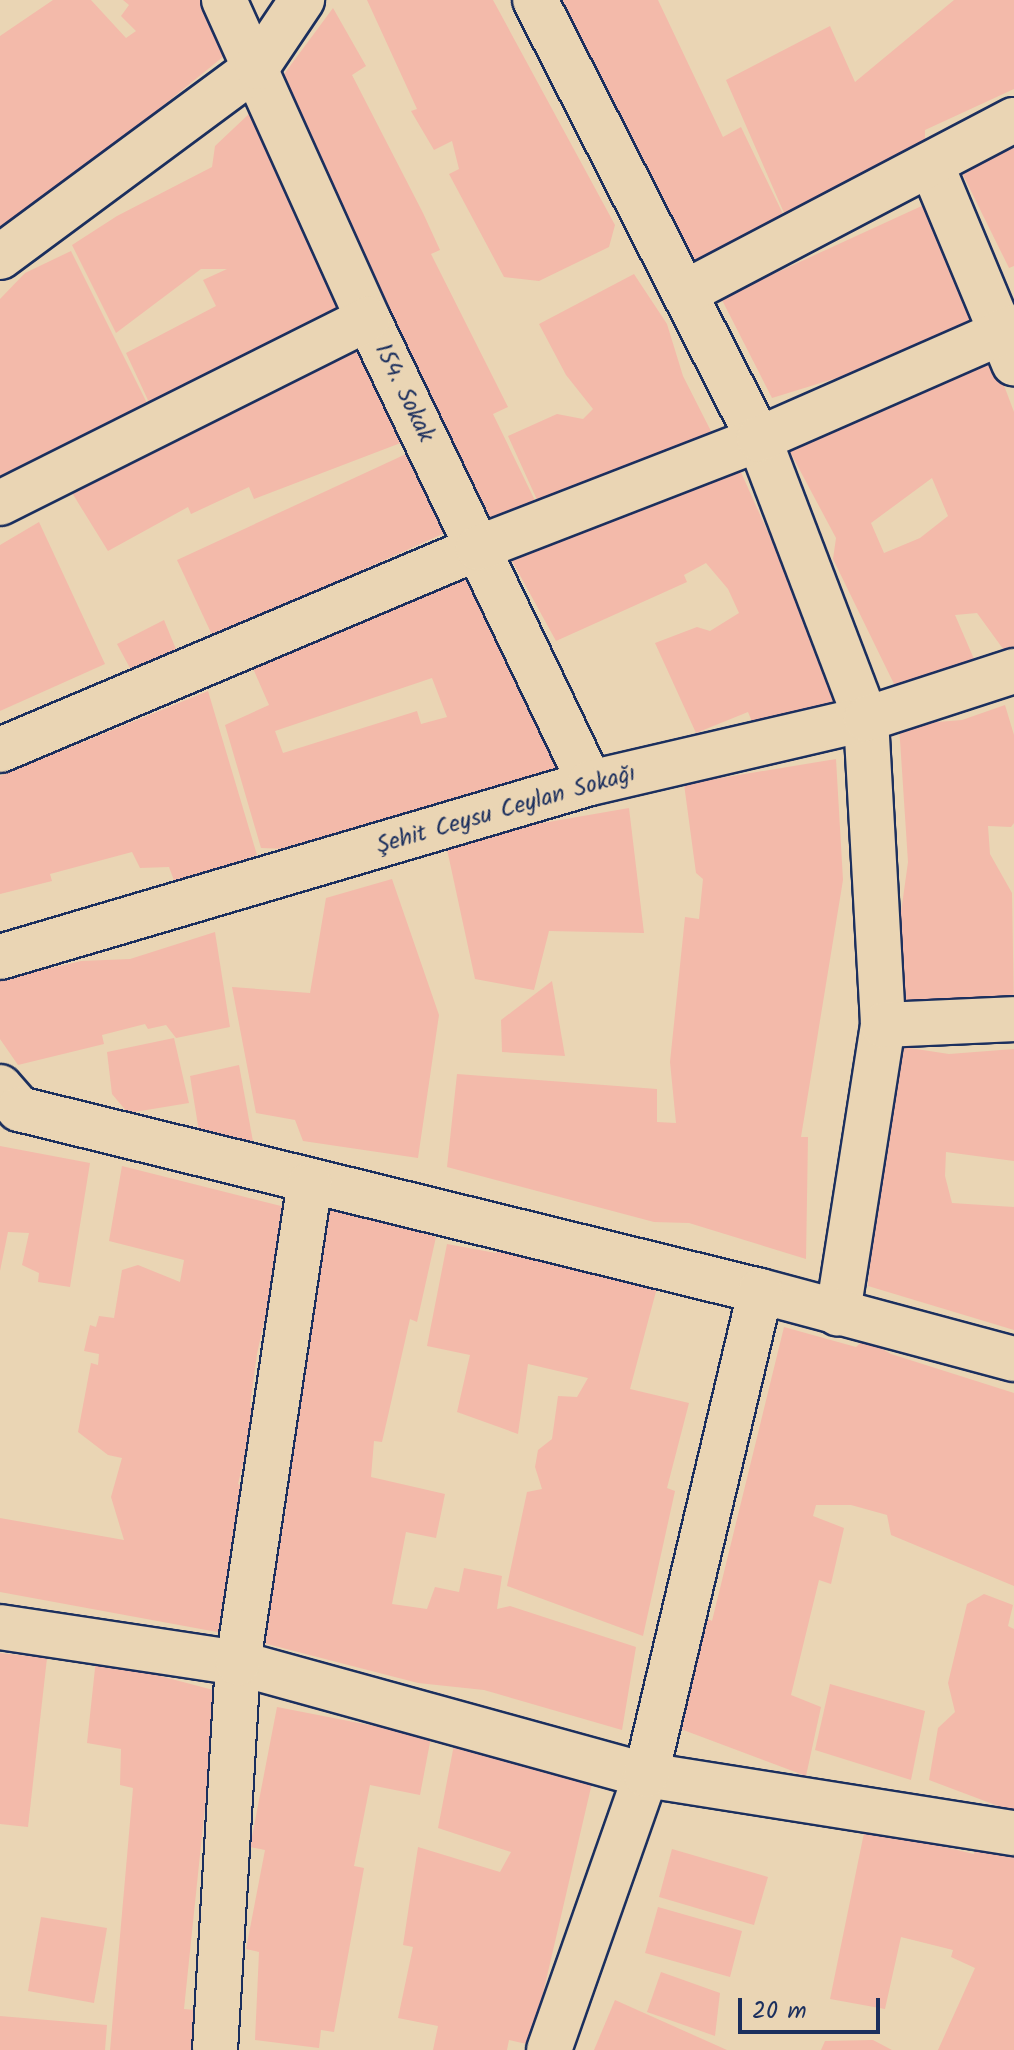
<!DOCTYPE html>
<meta charset="utf-8">
<style>
body{margin:0}
#map{position:relative;width:1014px;height:2050px;overflow:hidden;background:#ead5b4;font-family:Kalam,sans-serif}
div>[style]{position:absolute}
.building>*{inset:0;background:#f3baaa}
.roads{filter:drop-shadow(2px 0 #1b2f5e) drop-shadow(-2px 0 #1b2f5e) drop-shadow(0 2px #1b2f5e) drop-shadow(0 -2px #1b2f5e)}
.street>*{height:44px;margin:-22px;padding:0 22px;transform-origin:22px;border-radius:22px;background:#ead5b4}
span{translate:-50% -50%;white-space:nowrap;text-align:center;line-height:1.15;-webkit-text-stroke:6px #ead5b4;paint-order:stroke}
.street-label{font-size:24px;color:#1b2f5e}
.scale{position:absolute;left:738px;top:1998px;width:142px;height:36px;box-sizing:border-box;border:4px solid #1b2f5e;border-top:0;padding-left:10px;font-size:24px;line-height:28px;white-space:nowrap;color:#1b2f5e;-webkit-text-stroke:6px #ead5b4;paint-order:stroke}
</style>
<div id="map">
<div class="building">
<i style="clip-path:polygon(53px 0,91px 0,126px 38px,136px 31px,121px 16px,129px 5px,123px 0,207px 0,229px 52px,0 238px,0 36px)"></i>
<i style="clip-path:polygon(367px 0,493px 0,615px 225px,609px 247px,539px 281px,504px 277px,449px 174px,459px 169px,452px 141px,434px 150px,411px 111px,417px 109px)"></i>
<i style="clip-path:polygon(562px 0,658px 0,723px 137px,741px 127px,783px 214px,694px 262px,645px 173px)"></i>
<i style="clip-path:polygon(954px 0,1014px 0,1014px 89px,925px 130px,925px 139px,892px 163px,788px 222px,726px 80px,830px 26px,855px 82px)"></i>
<i style="clip-path:polygon(333px 8px,366px 66px,352px 75px,423px 213px,440px 250px,431px 254px,508px 407px,493px 414px,542px 515px,485px 538px,270px 93px)"></i>
<i style="clip-path:polygon(251px 112px,344px 303px,153px 411px,126px 353px,216px 306px,203px 280px,227px 269px,201px 269px,116px 333px,72px 245px,117px 216px,212px 167px,215px 146px)"></i>
<i style="clip-path:polygon(1014px 147px,1014px 266px,1009px 268px,961px 171px)"></i>
<i style="clip-path:polygon(926px 204px,980px 318px,879px 365px,772px 398px,721px 298px)"></i>
<i style="clip-path:polygon(71px 251px,147px 403px,0 476px,0 299px,25px 273px)"></i>
<i style="clip-path:polygon(634px 274px,667px 324px,683px 376px,718px 445px,612px 470px,538px 502px,508px 436px,557px 414px,583px 419px,593px 409px,566px 375px,539px 324px)"></i>
<i style="clip-path:polygon(362px 345px,411px 439px,254px 499px,249px 487px,191px 514px,188px 507px,108px 551px,69px 488px)"></i>
<i style="clip-path:polygon(evenodd,993px 356px,1014px 412px,1014px 664px,977px 613px,955px 615px,980px 673px,951px 688px,894px 684px,833px 559px,836px 538px,788px 448px,901px 403px,993px 356px,932px 478px,948px 516px,920px 538px,884px 553px,871px 523px,932px 478px)"></i>
<i style="clip-path:polygon(419px 448px,456px 528px,213px 637px,177px 560px)"></i>
<i style="clip-path:polygon(740px 470px,845px 704px,753px 724px,748px 712px,696px 733px,655px 643px,697px 627px,710px 631px,739px 613px,728px 589px,706px 563px,684px 575px,687px 582px,556px 641px,511px 559px)"></i>
<i style="clip-path:polygon(39px 522px,105px 664px,0 711px,0 545px)"></i>
<i style="clip-path:polygon(evenodd,476px 564px,569px 767px,312px 850px,261px 848px,225px 725px,269px 705px,248px 657px,476px 564px,432px 678px,447px 717px,421px 724px,417px 711px,283px 753px,275px 731px,432px 678px)"></i>
<i style="clip-path:polygon(164px 620px,180px 659px,137px 681px,117px 644px)"></i>
<i style="clip-path:polygon(208px 691px,257px 855px,175px 883px,169px 867px,140px 868px,132px 852px,50px 874px,52px 881px,0 894px,0 776px)"></i>
<i style="clip-path:polygon(1005px 705px,1014px 735px,1014px 823px,1011px 827px,988px 826px,990px 854px,1012px 893px,1014px 1013px,896px 1010px,899px 927px,908px 862px,899px 725px,962px 720px)"></i>
<i style="clip-path:polygon(836px 759px,843px 880px,801px 1137px,808px 1137px,806px 1259px,689px 1223px,654px 1222px,447px 1167px,457px 1074px,657px 1089px,657px 1122px,676px 1123px,670px 1062px,685px 917px,699px 919px,703px 879px,696px 873px,684px 784px)"></i>
<i style="clip-path:polygon(629px 808px,644px 933px,549px 931px,534px 990px,475px 979px,445px 840px)"></i>
<i style="clip-path:polygon(392px 879px,439px 1015px,418px 1158px,303px 1141px,295px 1120px,256px 1113px,232px 987px,310px 993px,326px 898px)"></i>
<i style="clip-path:polygon(215px 932px,230px 1027px,176px 1038px,166px 1025px,148px 1029px,145px 1024px,102px 1035px,104px 1044px,18px 1065px,0 1039px,0 980px,81px 961px,130px 959px)"></i>
<i style="clip-path:polygon(552px 981px,565px 1056px,502px 1052px,501px 1020px)"></i>
<i style="clip-path:polygon(174px 1038px,189px 1103px,128px 1113px,112px 1094px,107px 1052px)"></i>
<i style="clip-path:polygon(890px 1045px,949px 1054px,1014px 1049px,1014px 1161px,946px 1152px,945px 1176px,952px 1203px,1014px 1207px,1014px 1330px,868px 1286px)"></i>
<i style="clip-path:polygon(239px 1065px,254px 1147px,201px 1144px,190px 1076px)"></i>
<i style="clip-path:polygon(0 1146px,90px 1163px,70px 1287px,38px 1282px,39px 1273px,22px 1265px,29px 1233px,8px 1232px,0 1271px)"></i>
<i style="clip-path:polygon(122px 1166px,289px 1208px,257px 1354px,250px 1406px,257px 1407px,238px 1484px,250px 1490px,228px 1634px,0 1592px,0 1518px,124px 1540px,111px 1497px,122px 1458px,108px 1455px,78px 1432px,91px 1363px,98px 1365px,99px 1354px,84px 1351px,90px 1325px,96px 1327px,99px 1316px,114px 1318px,122px 1270px,138px 1265px,180px 1282px,184px 1260px,109px 1241px)"></i>
<i style="clip-path:polygon(318px 1204px,436px 1237px,417px 1322px,410px 1319px,382px 1442px,374px 1441px,371px 1477px,445px 1494px,436px 1538px,406px 1532px,392px 1604px,427px 1609px,435px 1587px,459px 1592px,464px 1568px,502px 1576px,497px 1609px,510px 1606px,636px 1647px,622px 1730px,484px 1690px,418px 1683px,263px 1643px,286px 1509px,296px 1425px,285px 1423px)"></i>
<i style="clip-path:polygon(447px 1244px,496px 1253px,498px 1244px,658px 1284px,630px 1389px,689px 1403px,667px 1488px,675px 1491px,643px 1636px,507px 1586px,527px 1492px,542px 1489px,535px 1467px,538px 1450px,552px 1439px,558px 1396px,577px 1397px,588px 1378px,528px 1364px,518px 1434px,457px 1412px,470px 1355px,427px 1346px)"></i>
<i style="clip-path:polygon(784px 1327px,856px 1347px,865px 1339px,891px 1354px,1014px 1393px,1014px 1586px,891px 1535px,887px 1515px,851px 1505px,816px 1505px,813px 1516px,844px 1528px,831px 1584px,819px 1580px,791px 1695px,821px 1707px,806px 1776px,678px 1728px,705px 1617px,712px 1621px)"></i>
<i style="clip-path:polygon(984px 1594px,1013px 1605px,1008px 1626px,1014px 1629px,1014px 1812px,929px 1780px,938px 1728px,955px 1712px,948px 1683px,967px 1604px)"></i>
<i style="clip-path:polygon(0 1653px,47px 1658px,28px 1827px,0 1824px)"></i>
<i style="clip-path:polygon(96px 1659px,217px 1691px,184px 2009px,195px 2010px,191px 2050px,110px 2050px,133px 1788px,120px 1785px,121px 1749px,87px 1743px)"></i>
<i style="clip-path:polygon(830px 1684px,925px 1711px,911px 1780px,815px 1750px)"></i>
<i style="clip-path:polygon(277px 1707px,431px 1737px,420px 1795px,370px 1785px,354px 1866px,364px 1868px,334px 2032px,321px 2030px,319px 2048px,255px 2040px,259px 1952px,246px 1949px,265px 1850px,250px 1847px)"></i>
<i style="clip-path:polygon(457px 1729px,592px 1783px,531px 2045px,509px 2040px,507px 2050px,433px 2050px,438px 2026px,398px 2018px,413px 1947px,403px 1945px,418px 1847px,500px 1872px,511px 1852px,438px 1828px)"></i>
<i style="clip-path:polygon(865px 1828px,974px 1854px,975px 1848px,1014px 1854px,1014px 2050px,938px 2050px,975px 1968px,951px 1957px,953px 1950px,901px 1937px,885px 2009px,830px 1999px)"></i>
<i style="clip-path:polygon(672px 1849px,768px 1877px,754px 1925px,659px 1897px)"></i>
<i style="clip-path:polygon(658px 1907px,742px 1931px,730px 1977px,645px 1953px)"></i>
<i style="clip-path:polygon(41px 1917px,107px 1928px,94px 2003px,28px 1991px)"></i>
<i style="clip-path:polygon(661px 1972px,720px 1993px,715px 2036px,647px 2012px)"></i>
<i style="clip-path:polygon(615px 2000px,727px 2050px,594px 2050px)"></i>
<i style="clip-path:polygon(0 2016px,107px 2025px,105px 2050px,0 2050px)"></i>
<i style="clip-path:polygon(873px 2040px,892px 2050px,821px 2050px,825px 2041px)"></i>
</div>
<div class="roads">
<div class="street">
<i style="left:224px;top:0;width:350px;rotate:65.7deg"></i>
<i style="left:368px;top:319px;width:514px;rotate:64.43deg"></i>
<i style="left:535px;top:0;width:493px;rotate:63deg"></i>
<i style="left:759px;top:439px;width:300px;rotate:69.1deg"></i>
<i style="left:866px;top:719px;width:306px;rotate:86.8deg"></i>
<i style="left:883px;top:1025px;width:292px;rotate:98.9deg"></i>
<i style="left:931px;top:164px;width:216px;rotate:67.4deg"></i>
<i style="left:0;top:257px;width:320px;rotate:-36.5deg"></i>
<i style="left:257px;top:67px;width:81px;rotate:-56.1deg"></i>
<i style="left:686px;top:292px;width:370px;rotate:-27.7deg"></i>
<i style="left:0;top:503px;width:411px;rotate:-26.6deg"></i>
<i style="left:0;top:750px;width:519px;rotate:-22.91deg"></i>
<i style="left:478px;top:548px;width:301px;rotate:-21.2deg"></i>
<i style="left:759px;top:439px;width:279px;rotate:-23.7deg"></i>
<i style="left:0;top:957px;width:615px;rotate:-16.43deg"></i>
<i style="left:590px;top:783px;width:283px;rotate:-13.1deg"></i>
<i style="left:866px;top:719px;width:156px;rotate:-18deg"></i>
<i style="left:883px;top:1025px;width:131px;rotate:-2.6deg"></i>
<i style="left:0;top:1087px;width:29px;rotate:49deg"></i>
<i style="left:19px;top:1109px;width:763px;rotate:13.8deg"></i>
<i style="left:760px;top:1291px;width:263px;rotate:15deg"></i>
<i style="left:0;top:1627px;width:241px;rotate:8.6deg"></i>
<i style="left:238px;top:1663px;width:423px;rotate:15.4deg"></i>
<i style="left:646px;top:1775px;width:373px;rotate:9deg"></i>
<i style="left:215px;top:2050px;width:388px;rotate:-86.6deg"></i>
<i style="left:238px;top:1663px;width:484px;rotate:-81.5deg"></i>
<i style="left:549px;top:2050px;width:292px;rotate:-70.6deg"></i>
<i style="left:646px;top:1775px;width:497px;rotate:-76.7deg"></i>
</div>
</div>
<div class="street-label">
<span style="left:404px;top:393px;rotate:64deg">154. Sokak</span>
<span style="left:506px;top:810px;rotate:-16deg">Şehit Ceysu Ceylan Sokağı</span>
</div>
<div class="scale">20 m</div>
</div>
